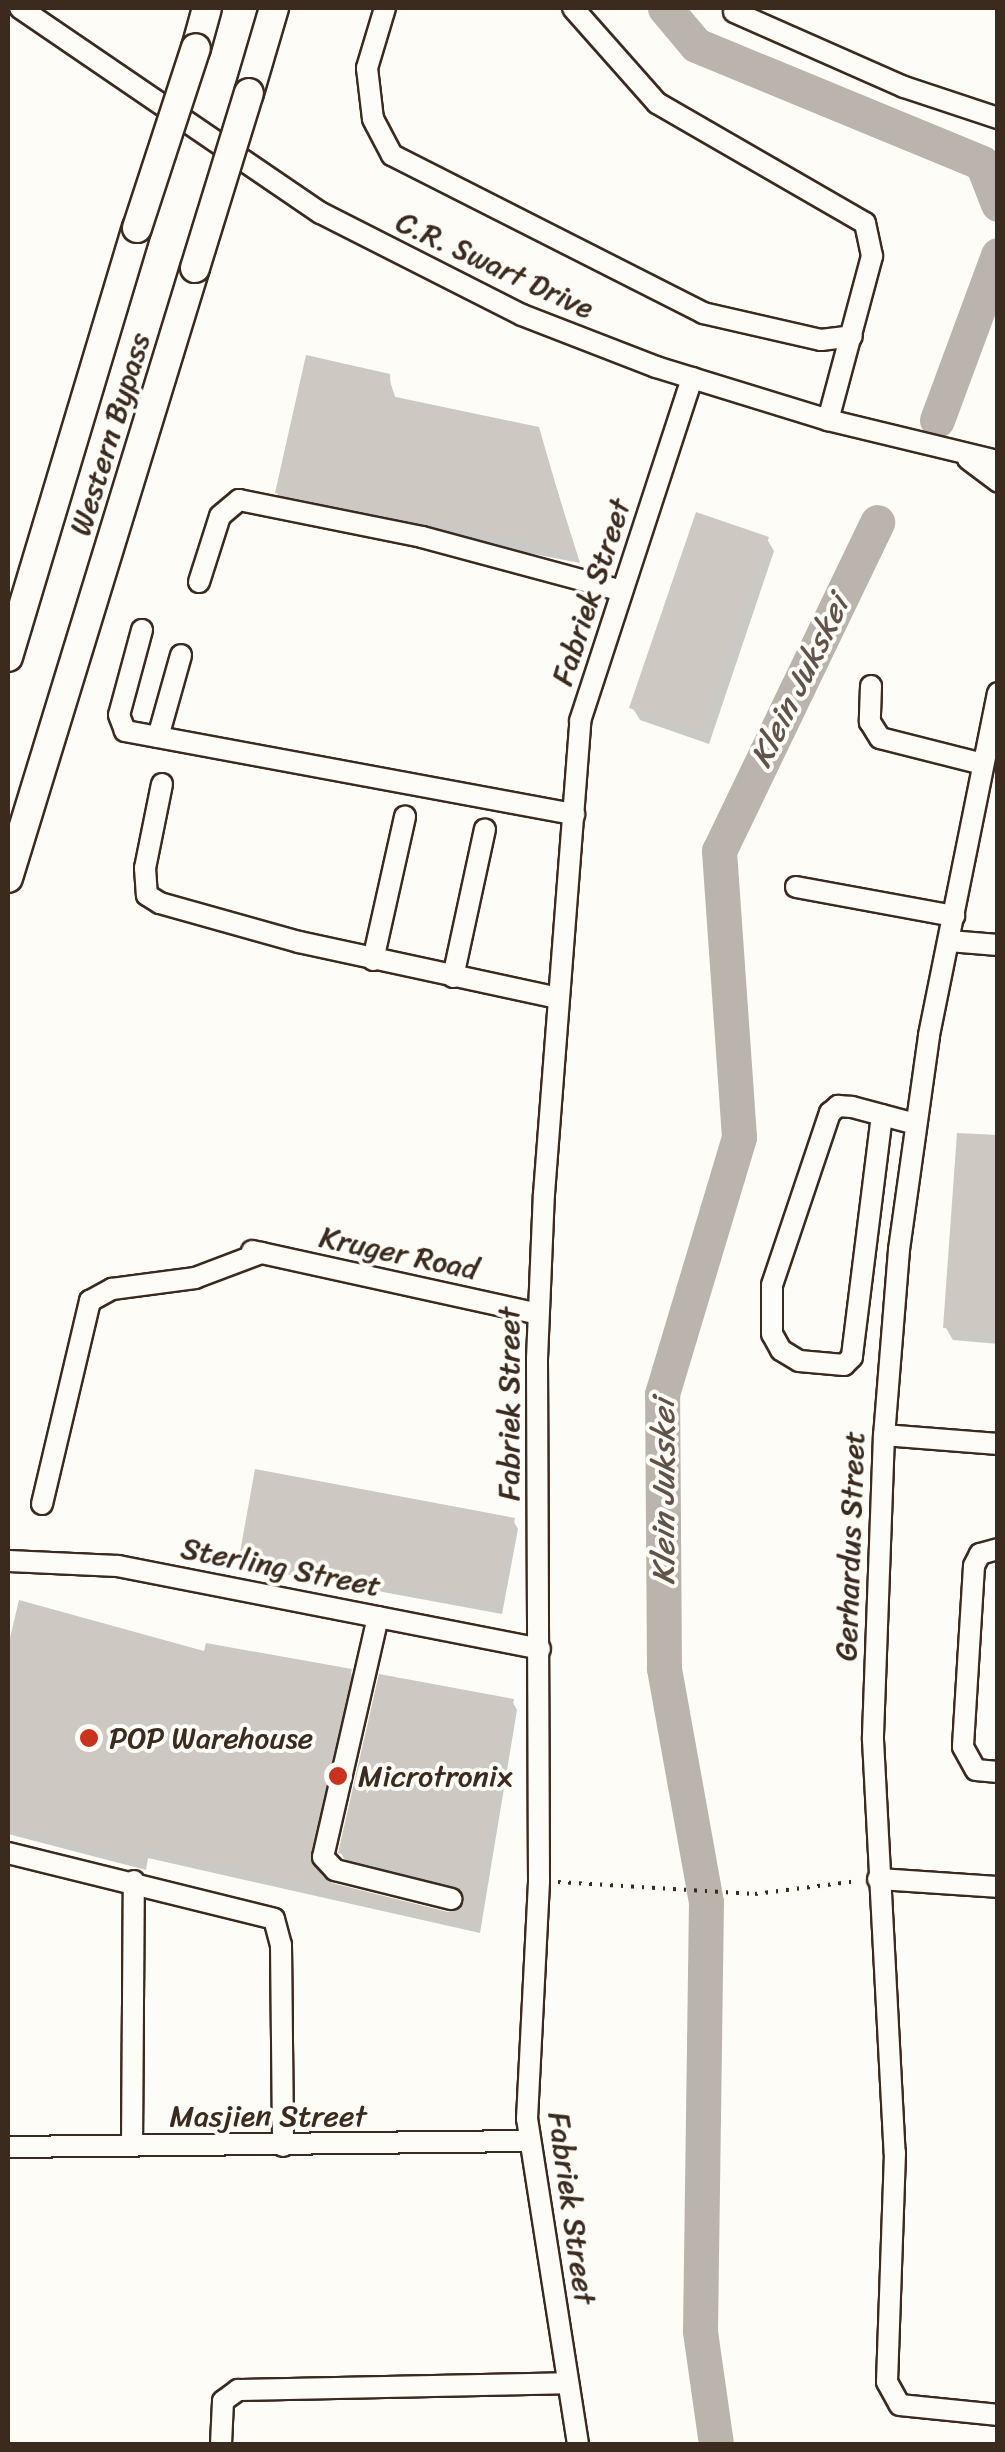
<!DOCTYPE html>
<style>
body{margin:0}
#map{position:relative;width:1005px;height:2452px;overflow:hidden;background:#fdfcf7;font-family:Sriracha,sans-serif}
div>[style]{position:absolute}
.shadow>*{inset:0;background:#0003}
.river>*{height:35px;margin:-17.5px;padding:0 17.5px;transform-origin:17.5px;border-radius:17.5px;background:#bbb4ad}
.building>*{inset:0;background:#cdc8c2}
.path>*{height:4px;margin-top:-2px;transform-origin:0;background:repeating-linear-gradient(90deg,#3b2a1e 0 2.5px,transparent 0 10.5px)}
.roads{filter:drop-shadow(2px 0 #3b2a1e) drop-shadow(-2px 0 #3b2a1e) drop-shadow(0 2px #3b2a1e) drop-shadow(0 -2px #3b2a1e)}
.minor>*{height:20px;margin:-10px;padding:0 10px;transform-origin:10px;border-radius:10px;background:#fdfcf7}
.highway>*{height:28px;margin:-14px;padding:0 14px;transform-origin:14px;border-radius:14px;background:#fdfcf7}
.bridges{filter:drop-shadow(2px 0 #3b2a1e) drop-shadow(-2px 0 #3b2a1e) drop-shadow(0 2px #3b2a1e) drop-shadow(0 -2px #3b2a1e)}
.highway-bridge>*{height:28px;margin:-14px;padding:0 14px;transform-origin:14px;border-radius:14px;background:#fdfcf7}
.dots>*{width:28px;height:28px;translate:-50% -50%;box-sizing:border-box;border:5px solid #fdfcf7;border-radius:50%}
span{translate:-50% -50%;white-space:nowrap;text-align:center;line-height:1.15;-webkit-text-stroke:8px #fdfcf7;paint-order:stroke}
.street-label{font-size:30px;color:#3b2a1e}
.poi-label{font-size:30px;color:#3b2a1e}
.left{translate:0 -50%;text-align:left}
.water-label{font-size:32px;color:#615349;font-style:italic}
.frame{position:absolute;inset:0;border:10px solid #3b2a1e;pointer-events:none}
</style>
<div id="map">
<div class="shadow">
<i style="clip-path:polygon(388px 376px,396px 399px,538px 429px,580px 563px,285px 506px,277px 493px)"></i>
<i style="clip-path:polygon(767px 539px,774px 551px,709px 744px,640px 720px,632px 707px)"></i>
<i style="clip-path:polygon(998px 1138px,998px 1344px,953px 1340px,946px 1328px)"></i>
<i style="clip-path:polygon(513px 1520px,518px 1529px,502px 1614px,247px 1567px,242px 1557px)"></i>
<i style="clip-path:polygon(8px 1642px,350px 1672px,356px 1681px,314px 1864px,330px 1886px,448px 1915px,467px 1902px,462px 1895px,346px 1862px,341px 1853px,512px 1701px,517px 1710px,480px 1933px,148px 1858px,146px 1870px,8px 1834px)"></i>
</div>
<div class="river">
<i style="left:665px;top:8px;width:48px;rotate:50deg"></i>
<i style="left:696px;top:45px;width:309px;rotate:22.4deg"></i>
<i style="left:982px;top:163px;width:44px;rotate:68.7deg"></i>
<i style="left:937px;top:420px;width:176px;rotate:-69.7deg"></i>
<i style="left:716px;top:2444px;width:114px;rotate:-98.1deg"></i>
<i style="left:700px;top:2331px;width:429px;rotate:-89.2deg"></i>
<i style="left:706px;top:1902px;width:238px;rotate:-100.2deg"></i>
<i style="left:664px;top:1668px;width:274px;rotate:-90.4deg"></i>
<i style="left:662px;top:1394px;width:268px;rotate:-73.3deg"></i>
<i style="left:739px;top:1137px;width:287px;rotate:-94deg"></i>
<i style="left:719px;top:851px;width:365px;rotate:-64.3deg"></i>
</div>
<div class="building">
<i style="clip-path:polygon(306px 355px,390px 374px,391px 396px,539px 427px,575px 552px,275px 493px)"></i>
<i style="clip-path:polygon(696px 512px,769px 537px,702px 732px,629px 708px)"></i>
<i style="clip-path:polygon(957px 1133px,998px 1135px,998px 1332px,943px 1328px)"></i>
<i style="clip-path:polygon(255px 1469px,515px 1518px,498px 1606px,239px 1558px)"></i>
<i style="clip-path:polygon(19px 1600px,204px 1651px,206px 1643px,352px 1669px,310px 1861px,332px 1883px,448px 1912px,464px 1903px,455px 1886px,338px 1853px,379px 1674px,514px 1699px,475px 1924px,144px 1850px,141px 1861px,8px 1828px,8px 1646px)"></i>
</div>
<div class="path">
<i style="left:558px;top:1882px;width:197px;rotate:3.5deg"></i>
<i style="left:755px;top:1894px;width:104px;rotate:-7.2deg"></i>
</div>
<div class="roads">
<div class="minor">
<i style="left:20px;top:8px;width:364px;rotate:34.3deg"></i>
<i style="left:321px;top:213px;width:225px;rotate:26.9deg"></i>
<i style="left:522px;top:315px;width:144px;rotate:21.2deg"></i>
<i style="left:656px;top:367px;width:180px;rotate:17.1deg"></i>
<i style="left:828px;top:420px;width:175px;rotate:13.6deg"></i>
<i style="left:385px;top:8px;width:63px;rotate:106.7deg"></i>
<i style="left:367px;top:68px;width:51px;rotate:83.3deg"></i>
<i style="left:373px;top:119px;width:41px;rotate:62.2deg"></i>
<i style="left:392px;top:155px;width:349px;rotate:26.9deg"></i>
<i style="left:703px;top:313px;width:121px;rotate:12.9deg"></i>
<i style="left:821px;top:340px;width:31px;rotate:-7deg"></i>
<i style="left:573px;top:8px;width:127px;rotate:48.5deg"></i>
<i style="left:657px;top:103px;width:240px;rotate:30deg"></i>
<i style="left:865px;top:223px;width:34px;rotate:78deg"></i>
<i style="left:872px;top:256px;width:170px;rotate:105deg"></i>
<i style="left:734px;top:12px;width:186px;rotate:23.8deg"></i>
<i style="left:904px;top:87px;width:99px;rotate:18.3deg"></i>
<i style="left:968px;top:459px;width:38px;rotate:37deg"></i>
<i style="left:199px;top:582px;width:69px;rotate:-72.3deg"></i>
<i style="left:220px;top:516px;width:25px;rotate:-40deg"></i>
<i style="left:239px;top:500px;width:187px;rotate:11.4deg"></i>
<i style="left:422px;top:537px;width:207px;rotate:15.1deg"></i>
<i style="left:142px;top:630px;width:88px;rotate:105.1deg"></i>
<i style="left:119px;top:715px;width:17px;rotate:69deg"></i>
<i style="left:125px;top:731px;width:457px;rotate:10.5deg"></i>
<i style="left:871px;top:686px;width:36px;rotate:92deg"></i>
<i style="left:870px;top:722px;width:19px;rotate:58deg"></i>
<i style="left:880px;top:738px;width:106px;rotate:14.2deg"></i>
<i style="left:998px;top:693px;width:350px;rotate:101.4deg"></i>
<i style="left:929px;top:1036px;width:216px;rotate:98deg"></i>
<i style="left:899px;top:1250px;width:186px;rotate:94.6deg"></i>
<i style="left:884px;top:1435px;width:305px;rotate:92.1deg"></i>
<i style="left:873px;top:1740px;width:414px;rotate:87deg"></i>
<i style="left:895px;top:2153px;width:229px;rotate:92deg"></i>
<i style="left:887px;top:2382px;width:26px;rotate:61deg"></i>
<i style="left:900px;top:2405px;width:99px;rotate:5.8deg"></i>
<i style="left:158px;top:737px;width:85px;rotate:-74.3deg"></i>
<i style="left:162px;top:784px;width:86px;rotate:101.4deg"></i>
<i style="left:145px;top:868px;width:27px;rotate:86deg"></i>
<i style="left:147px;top:895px;width:15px;rotate:32deg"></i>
<i style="left:160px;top:903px;width:144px;rotate:15.7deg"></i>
<i style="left:299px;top:942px;width:265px;rotate:12.2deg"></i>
<i style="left:796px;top:887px;width:161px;rotate:10.4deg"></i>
<i style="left:949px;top:941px;width:49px;rotate:4.7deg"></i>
<i style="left:373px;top:960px;width:147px;rotate:-77.4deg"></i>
<i style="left:453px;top:977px;width:151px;rotate:-77.8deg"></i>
<i style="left:882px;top:1115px;width:244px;rotate:97.1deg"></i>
<i style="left:852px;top:1357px;width:11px;rotate:135deg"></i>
<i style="left:844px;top:1365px;width:45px;rotate:-174.9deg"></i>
<i style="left:799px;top:1361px;width:21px;rotate:-149deg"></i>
<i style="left:781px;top:1350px;width:18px;rotate:-119deg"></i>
<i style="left:772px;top:1334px;width:49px;rotate:-90deg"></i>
<i style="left:772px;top:1285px;width:182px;rotate:-71.4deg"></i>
<i style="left:830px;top:1113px;width:11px;rotate:-41deg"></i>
<i style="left:838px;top:1106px;width:14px;rotate:4deg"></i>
<i style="left:852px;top:1107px;width:66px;rotate:14.9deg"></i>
<i style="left:252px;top:1251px;width:293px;rotate:12.4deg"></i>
<i style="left:884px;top:1435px;width:114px;rotate:4.5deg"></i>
<i style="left:42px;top:1504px;width:209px;rotate:-76.7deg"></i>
<i style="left:90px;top:1301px;width:25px;rotate:-29deg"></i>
<i style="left:112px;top:1289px;width:84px;rotate:-7.5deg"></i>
<i style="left:195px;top:1278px;width:71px;rotate:-20.7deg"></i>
<i style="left:998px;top:1549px;width:19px;rotate:164deg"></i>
<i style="left:980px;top:1554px;width:13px;rotate:117deg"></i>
<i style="left:974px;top:1566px;width:181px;rotate:93.5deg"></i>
<i style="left:963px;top:1747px;width:26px;rotate:61deg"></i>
<i style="left:976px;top:1770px;width:22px;rotate:5deg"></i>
<i style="left:8px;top:1561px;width:110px;rotate:2.6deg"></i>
<i style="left:118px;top:1566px;width:430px;rotate:11.1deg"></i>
<i style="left:378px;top:1617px;width:246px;rotate:102.9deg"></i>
<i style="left:323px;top:1857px;width:18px;rotate:47deg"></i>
<i style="left:335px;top:1870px;width:120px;rotate:14deg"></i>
<i style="left:8px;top:1853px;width:274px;rotate:13.9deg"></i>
<i style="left:274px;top:1919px;width:27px;rotate:75deg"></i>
<i style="left:281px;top:1945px;width:201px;rotate:89.4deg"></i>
<i style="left:878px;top:1879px;width:120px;rotate:3.8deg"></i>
<i style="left:132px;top:2146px;width:265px;rotate:-89.6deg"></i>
<i style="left:8px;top:2147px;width:521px;rotate:-0.66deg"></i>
<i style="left:221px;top:2444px;width:43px;rotate:-87.3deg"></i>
<i style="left:223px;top:2401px;width:19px;rotate:-36deg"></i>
<i style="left:238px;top:2390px;width:330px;rotate:-1.2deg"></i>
<i style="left:578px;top:2444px;width:329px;rotate:-98.9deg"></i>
<i style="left:527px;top:2119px;width:238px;rotate:-87.1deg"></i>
<i style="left:539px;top:1881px;width:522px;rotate:-90.22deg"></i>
<i style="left:537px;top:1359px;width:165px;rotate:-87.6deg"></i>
<i style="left:544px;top:1194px;width:474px;rotate:-85.6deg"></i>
<i style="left:580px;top:721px;width:361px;rotate:-71.9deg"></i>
</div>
<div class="highway">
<i style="left:196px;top:48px;width:41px;rotate:-74.6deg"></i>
<i style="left:249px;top:93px;width:89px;rotate:-73.6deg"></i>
<i style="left:8px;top:657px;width:448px;rotate:-73.3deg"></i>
<i style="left:8px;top:878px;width:638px;rotate:-72.96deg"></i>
</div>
</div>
<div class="bridges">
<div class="highway-bridge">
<i style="left:137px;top:228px;width:189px;rotate:-71.9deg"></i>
<i style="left:195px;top:268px;width:183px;rotate:-72.9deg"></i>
</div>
</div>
<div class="dots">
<i style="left:89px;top:1738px;background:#c8321e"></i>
<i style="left:338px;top:1776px;background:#c8321e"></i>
</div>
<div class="street-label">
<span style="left:495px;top:265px;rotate:25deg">C.R. Swart Drive</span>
<span style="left:110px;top:434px;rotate:-73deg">Western Bypass</span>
<span style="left:591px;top:592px;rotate:-72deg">Fabriek Street</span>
<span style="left:399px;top:1253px;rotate:12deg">Kruger Road</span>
<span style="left:509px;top:1404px;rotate:-90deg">Fabriek Street</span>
<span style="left:850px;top:1546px;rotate:-88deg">Gerhardus Street</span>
<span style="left:281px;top:1567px;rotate:11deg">Sterling Street</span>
<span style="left:268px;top:2116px">Masjien Street</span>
<span style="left:572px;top:2208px;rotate:82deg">Fabriek Street</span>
</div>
<div class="poi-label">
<span class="left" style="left:109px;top:1738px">POP Warehouse</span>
<span class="left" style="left:358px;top:1776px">Microtronix</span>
</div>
<div class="water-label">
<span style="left:800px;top:682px;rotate:-64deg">Klein Jukskei</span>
<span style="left:664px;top:1492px;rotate:-90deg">Klein Jukskei</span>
</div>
<div class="frame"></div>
</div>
